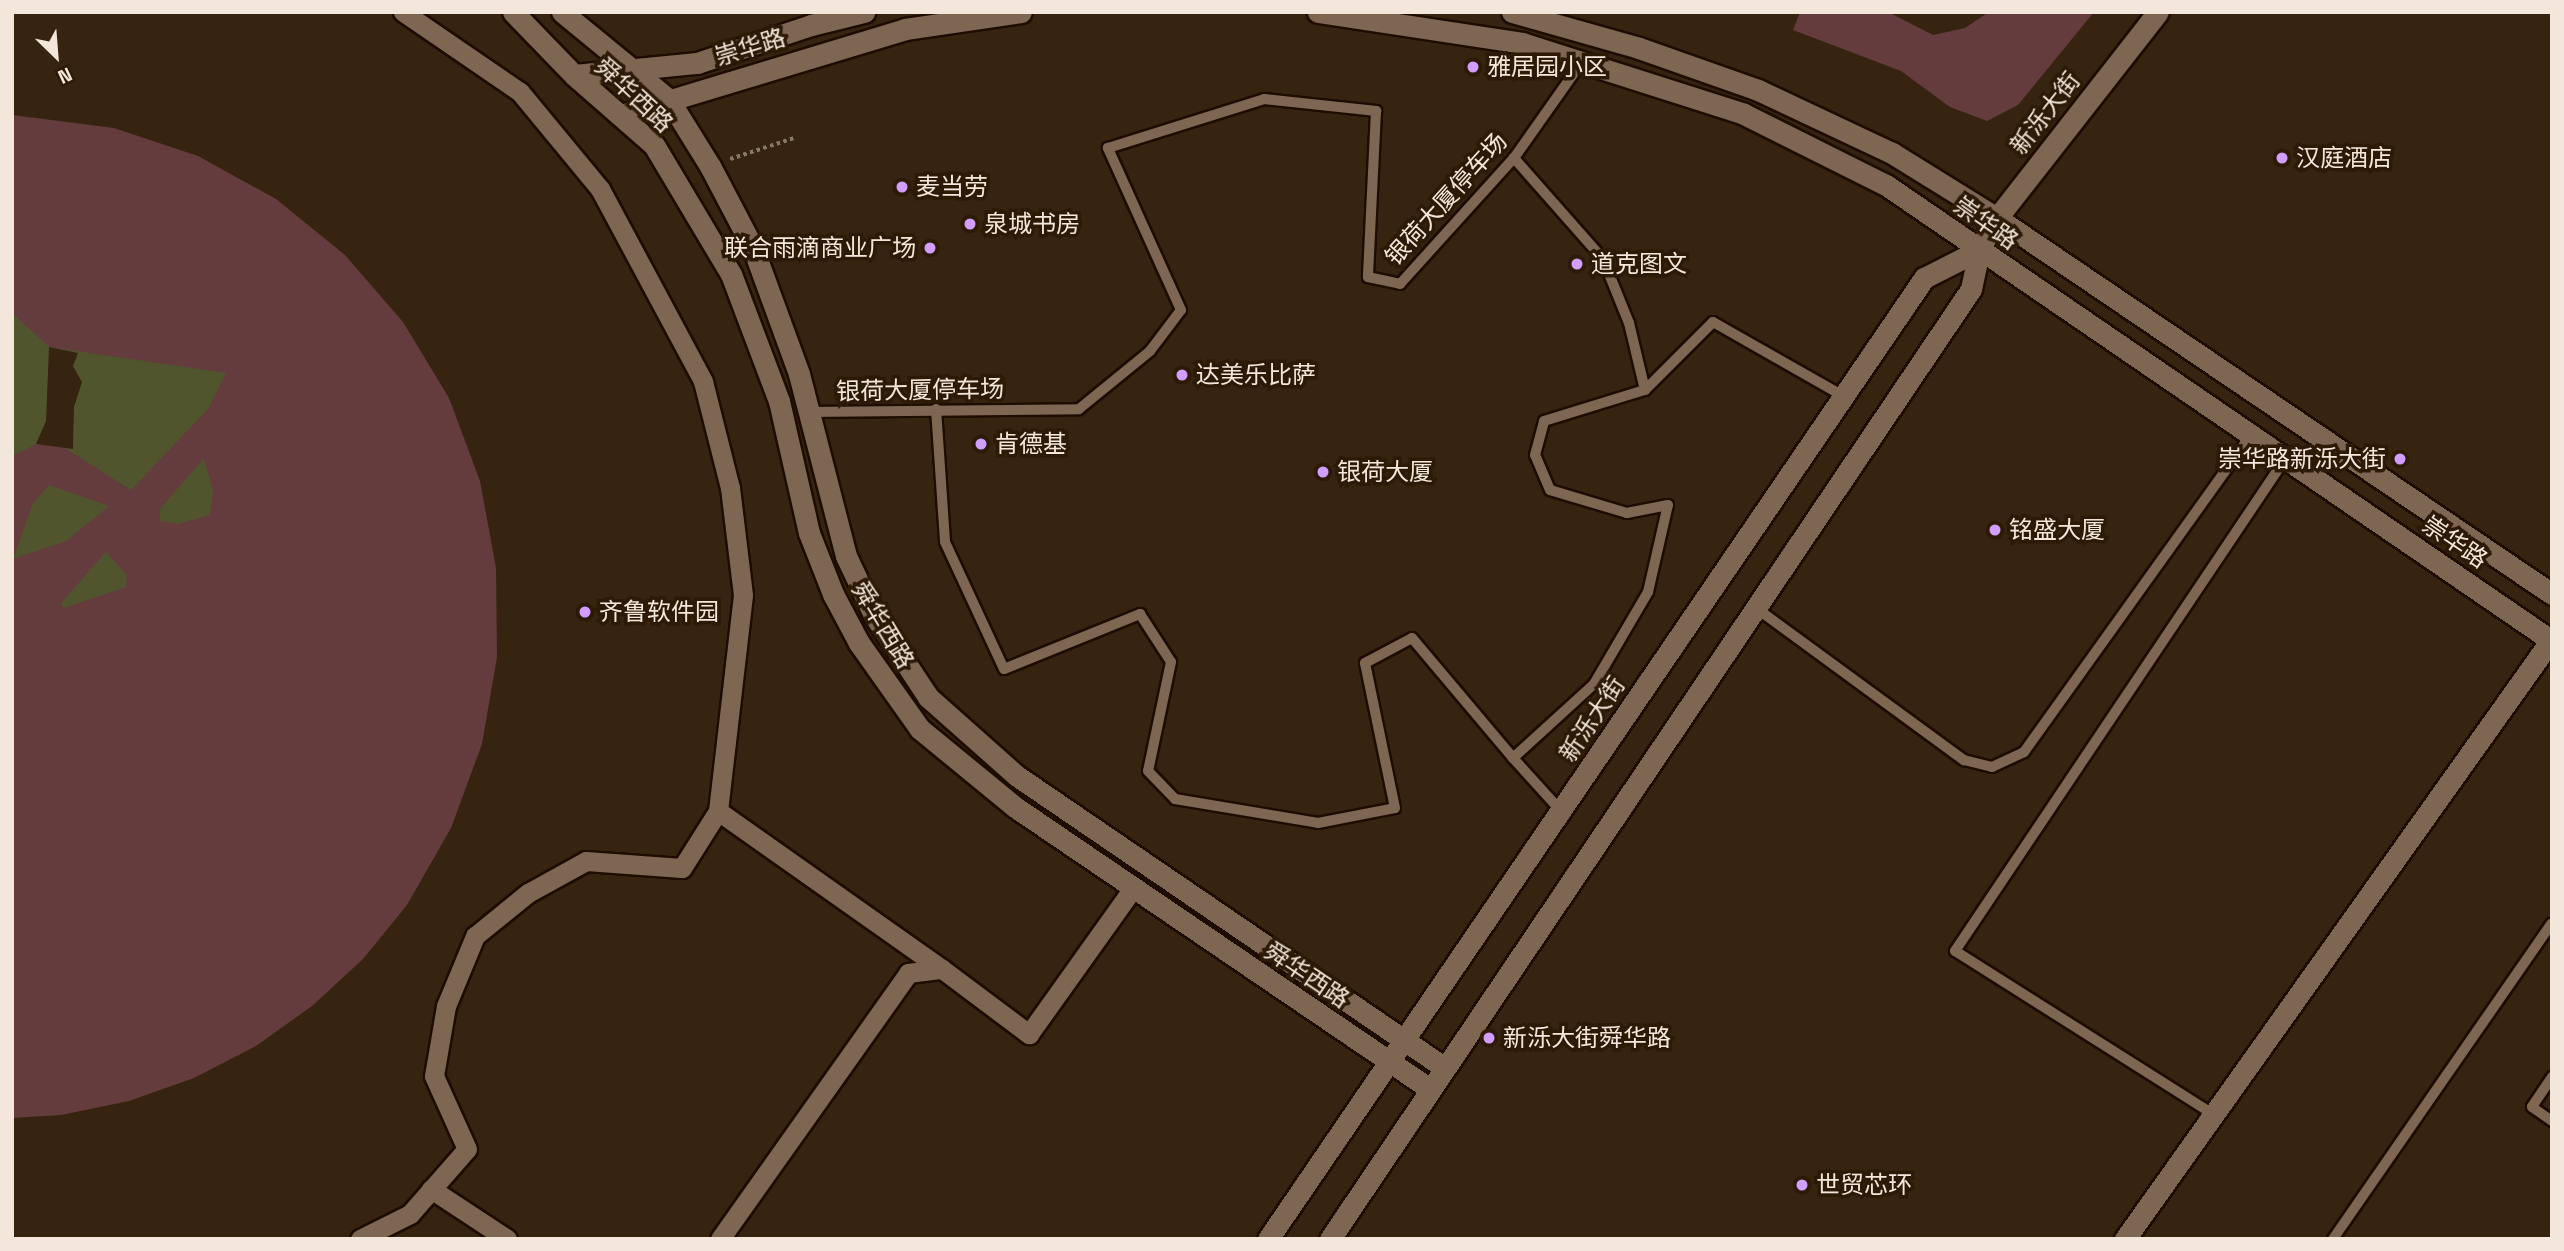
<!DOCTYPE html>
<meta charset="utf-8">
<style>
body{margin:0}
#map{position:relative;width:2564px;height:1251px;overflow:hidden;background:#362410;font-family:"Space Grotesk","Noto Sans SC",sans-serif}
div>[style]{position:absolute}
.green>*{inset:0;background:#643c3d}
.water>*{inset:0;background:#51552e}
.pier>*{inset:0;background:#362410}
.path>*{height:3.5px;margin-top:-1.75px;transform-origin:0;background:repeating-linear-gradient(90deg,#887868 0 3.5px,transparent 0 7px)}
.roads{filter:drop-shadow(2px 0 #1d0c00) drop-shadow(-2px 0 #1d0c00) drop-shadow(0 2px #1d0c00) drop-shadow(0 -2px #1d0c00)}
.lane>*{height:10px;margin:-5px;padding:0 5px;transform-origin:5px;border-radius:5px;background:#7d6752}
.street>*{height:19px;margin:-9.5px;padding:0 9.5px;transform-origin:9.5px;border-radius:9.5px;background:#7d6752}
.secondary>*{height:21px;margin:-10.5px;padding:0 10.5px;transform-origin:10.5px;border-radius:10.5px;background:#7d6752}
.dots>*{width:19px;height:19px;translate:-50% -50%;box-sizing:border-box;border:4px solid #2c1a06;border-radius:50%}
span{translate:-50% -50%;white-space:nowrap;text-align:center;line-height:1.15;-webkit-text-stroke:7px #2c1a06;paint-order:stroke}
.street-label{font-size:24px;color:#f3e7db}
.poi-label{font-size:24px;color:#f3e7db}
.left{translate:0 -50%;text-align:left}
.right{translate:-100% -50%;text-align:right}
.frame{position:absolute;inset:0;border:14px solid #f3e7db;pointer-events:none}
.north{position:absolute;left:21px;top:21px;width:70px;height:70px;-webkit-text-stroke:5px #2c1a06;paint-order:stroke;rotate:155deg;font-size:19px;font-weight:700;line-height:28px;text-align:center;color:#f3e7db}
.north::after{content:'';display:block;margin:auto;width:24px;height:32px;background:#f3e7db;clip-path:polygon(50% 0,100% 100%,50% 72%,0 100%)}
</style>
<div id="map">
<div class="green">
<i style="clip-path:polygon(1800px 12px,1888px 12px,1933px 35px,1965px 28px,1989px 12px,2094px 12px,2018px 105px,1987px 121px,1950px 107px,1901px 71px,1793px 30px)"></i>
<i style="clip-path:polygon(12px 115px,114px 128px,198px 156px,276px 199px,345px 255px,403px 322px,449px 398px,480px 481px,496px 568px,497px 657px,482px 744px,451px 828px,407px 905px,363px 959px,312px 1006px,256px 1046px,194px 1078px,129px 1101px,61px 1115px,12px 1118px)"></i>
</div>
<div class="water">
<i style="clip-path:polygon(12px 313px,49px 347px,226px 373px,208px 409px,131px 490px,57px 443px,40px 442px,12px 456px)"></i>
<i style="clip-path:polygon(204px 458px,213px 492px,210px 515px,178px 524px,160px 521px,160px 509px)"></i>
<i style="clip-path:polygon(49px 485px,109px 506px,66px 541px,13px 559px,33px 503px)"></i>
<i style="clip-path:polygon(106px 552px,127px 575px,126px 587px,64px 608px,61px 603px)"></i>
</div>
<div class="pier">
<i style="clip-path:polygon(49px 347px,78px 353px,73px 366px,82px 382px,74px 407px,73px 449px,36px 444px,46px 421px)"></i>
</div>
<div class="path">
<i style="left:730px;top:159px;width:67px;rotate:-18.2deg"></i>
</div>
<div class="roads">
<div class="lane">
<i style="left:1645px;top:390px;width:96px;rotate:-45deg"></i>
<i style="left:1713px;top:322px;width:150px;rotate:29.6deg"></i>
<i style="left:936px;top:409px;width:133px;rotate:86.1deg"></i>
<i style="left:945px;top:542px;width:140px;rotate:65.1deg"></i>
<i style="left:1004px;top:669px;width:147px;rotate:-22deg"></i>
<i style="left:1140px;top:614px;width:57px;rotate:57.1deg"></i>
<i style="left:1171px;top:662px;width:111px;rotate:101.9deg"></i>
<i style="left:1148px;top:771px;width:39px;rotate:46deg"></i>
<i style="left:1175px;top:799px;width:145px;rotate:9.5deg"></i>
<i style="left:1318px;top:823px;width:78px;rotate:-11deg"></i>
<i style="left:1395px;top:808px;width:148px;rotate:-101.7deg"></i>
<i style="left:1365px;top:663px;width:53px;rotate:-28deg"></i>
<i style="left:1412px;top:638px;width:157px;rotate:49.9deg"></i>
<i style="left:1513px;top:758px;width:110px;rotate:-42.4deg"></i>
<i style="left:1594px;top:684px;width:107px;rotate:-59.6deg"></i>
<i style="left:1648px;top:592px;width:89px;rotate:-77.1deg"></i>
<i style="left:1668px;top:505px;width:42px;rotate:169deg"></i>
<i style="left:1627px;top:513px;width:80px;rotate:-163.4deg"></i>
<i style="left:1550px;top:490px;width:38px;rotate:-113deg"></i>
<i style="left:1535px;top:455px;width:35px;rotate:-75deg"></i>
<i style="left:1544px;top:421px;width:106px;rotate:-17.1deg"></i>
<i style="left:1645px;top:390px;width:69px;rotate:-103.4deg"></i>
<i style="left:1629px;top:323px;width:69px;rotate:-112.1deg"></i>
<i style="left:1603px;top:259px;width:135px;rotate:-131.4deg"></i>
<i style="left:812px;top:412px;width:267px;rotate:-0.6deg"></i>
<i style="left:1079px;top:409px;width:92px;rotate:-39.2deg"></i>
<i style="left:1150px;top:351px;width:51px;rotate:-52.9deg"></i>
<i style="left:1181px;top:310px;width:178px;rotate:-114.3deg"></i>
<i style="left:1108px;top:148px;width:164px;rotate:-17.4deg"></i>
<i style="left:1264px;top:99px;width:113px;rotate:6.1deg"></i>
<i style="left:1376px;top:111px;width:166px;rotate:92.8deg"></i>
<i style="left:1368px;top:277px;width:33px;rotate:12deg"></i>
<i style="left:1400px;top:284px;width:170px;rotate:-47.9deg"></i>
<i style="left:1514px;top:158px;width:116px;rotate:-54.8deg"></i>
<i style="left:1756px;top:608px;width:258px;rotate:36.2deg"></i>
<i style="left:1964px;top:760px;width:29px;rotate:14deg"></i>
<i style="left:1992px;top:767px;width:35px;rotate:-25deg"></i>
<i style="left:2024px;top:752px;width:390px;rotate:-54.4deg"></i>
<i style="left:1513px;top:758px;width:72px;rotate:47.8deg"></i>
<i style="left:2552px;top:1077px;width:36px;rotate:124deg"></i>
<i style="left:2532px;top:1107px;width:24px;rotate:35deg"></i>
<i style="left:2213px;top:1114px;width:305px;rotate:-147.7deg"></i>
<i style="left:1955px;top:951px;width:592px;rotate:-56.15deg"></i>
<i style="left:2333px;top:1239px;width:384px;rotate:-55.3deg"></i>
</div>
<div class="street">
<i style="left:718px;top:811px;width:274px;rotate:35.2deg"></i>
<i style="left:431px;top:1189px;width:91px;rotate:33.3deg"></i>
<i style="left:360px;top:1239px;width:56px;rotate:-26.6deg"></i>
<i style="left:410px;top:1214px;width:86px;rotate:-48.8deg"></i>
<i style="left:467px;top:1149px;width:80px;rotate:-114.3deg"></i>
<i style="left:434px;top:1076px;width:71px;rotate:-80.3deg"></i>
<i style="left:446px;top:1006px;width:76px;rotate:-67.5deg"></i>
<i style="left:475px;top:936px;width:68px;rotate:-39.1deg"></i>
<i style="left:528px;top:893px;width:66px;rotate:-28.9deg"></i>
<i style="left:586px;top:861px;width:96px;rotate:4.2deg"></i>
<i style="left:682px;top:868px;width:67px;rotate:-57.7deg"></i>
<i style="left:718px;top:811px;width:217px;rotate:-83.4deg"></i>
<i style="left:743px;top:595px;width:108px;rotate:-96.9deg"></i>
<i style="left:730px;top:488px;width:110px;rotate:-104.2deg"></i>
<i style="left:703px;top:381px;width:218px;rotate:-118.2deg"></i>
<i style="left:600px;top:189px;width:126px;rotate:-129.5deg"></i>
<i style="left:520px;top:92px;width:142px;rotate:-145.6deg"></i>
<i style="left:720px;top:1239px;width:326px;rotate:-54.7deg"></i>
<i style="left:908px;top:973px;width:34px;rotate:-7deg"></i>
<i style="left:942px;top:969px;width:109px;rotate:36.8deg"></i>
<i style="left:1029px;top:1034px;width:179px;rotate:-54.5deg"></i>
</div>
<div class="secondary">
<i style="left:513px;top:12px;width:88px;rotate:45.9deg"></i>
<i style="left:574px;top:75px;width:106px;rotate:41.2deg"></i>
<i style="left:654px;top:145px;width:150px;rotate:59.2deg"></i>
<i style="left:731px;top:274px;width:136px;rotate:69.3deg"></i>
<i style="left:779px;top:401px;width:135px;rotate:77.2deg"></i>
<i style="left:809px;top:533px;width:66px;rotate:68.5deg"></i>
<i style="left:833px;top:594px;width:55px;rotate:62deg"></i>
<i style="left:859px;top:643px;width:105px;rotate:54.7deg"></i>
<i style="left:920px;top:729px;width:123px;rotate:39.4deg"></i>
<i style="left:1015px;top:807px;width:502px;rotate:34.2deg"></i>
<i style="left:562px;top:12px;width:139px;rotate:39.4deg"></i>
<i style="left:669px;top:100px;width:78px;rotate:58.2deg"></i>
<i style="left:710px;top:166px;width:93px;rotate:62.3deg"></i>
<i style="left:753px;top:248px;width:134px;rotate:69.9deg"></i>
<i style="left:799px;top:374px;width:188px;rotate:75.5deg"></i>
<i style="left:846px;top:556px;width:65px;rotate:64.6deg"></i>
<i style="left:874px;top:615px;width:98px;rotate:56.6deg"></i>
<i style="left:928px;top:697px;width:119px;rotate:41.6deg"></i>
<i style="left:1017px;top:776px;width:518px;rotate:34.3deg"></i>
<i style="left:1318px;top:12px;width:206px;rotate:8.6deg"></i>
<i style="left:1522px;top:43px;width:233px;rotate:17.7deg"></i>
<i style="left:1744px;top:114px;width:159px;rotate:26.6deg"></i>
<i style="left:1886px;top:185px;width:807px;rotate:34.4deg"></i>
<i style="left:1512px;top:12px;width:132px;rotate:15.8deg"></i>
<i style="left:1639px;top:48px;width:126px;rotate:19.4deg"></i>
<i style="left:1758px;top:90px;width:148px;rotate:25.2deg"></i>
<i style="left:1892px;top:153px;width:123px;rotate:31.8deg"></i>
<i style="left:1997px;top:218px;width:670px;rotate:34.12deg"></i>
<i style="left:574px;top:75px;width:124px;rotate:-5.6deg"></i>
<i style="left:697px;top:63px;width:120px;rotate:-18.4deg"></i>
<i style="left:811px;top:25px;width:55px;rotate:-13.8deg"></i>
<i style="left:621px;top:115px;width:297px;rotate:-16.8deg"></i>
<i style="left:905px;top:29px;width:117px;rotate:-8.3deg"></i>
<i style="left:1268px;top:1239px;width:1164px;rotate:-55.68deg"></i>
<i style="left:1924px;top:278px;width:62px;rotate:-27deg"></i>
<i style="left:1330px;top:1239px;width:1146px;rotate:-55.99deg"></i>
<i style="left:1971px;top:289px;width:40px;rotate:-78deg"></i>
<i style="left:1979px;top:250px;width:37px;rotate:-61deg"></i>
<i style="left:1997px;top:218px;width:261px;rotate:-52deg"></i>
<i style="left:2125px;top:1239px;width:735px;rotate:-54.58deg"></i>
</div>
</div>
<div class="dots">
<i style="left:1473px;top:67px;background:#d19dfe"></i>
<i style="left:2282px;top:158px;background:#d19dfe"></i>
<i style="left:902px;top:187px;background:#d19dfe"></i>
<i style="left:970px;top:224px;background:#d19dfe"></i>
<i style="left:930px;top:248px;background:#d19dfe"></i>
<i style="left:1577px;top:264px;background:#d19dfe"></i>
<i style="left:1182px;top:375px;background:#d19dfe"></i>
<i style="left:981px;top:444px;background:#d19dfe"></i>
<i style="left:2400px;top:459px;background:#d19dfe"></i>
<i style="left:1323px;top:472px;background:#d19dfe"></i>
<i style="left:1995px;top:530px;background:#d19dfe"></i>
<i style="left:585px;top:612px;background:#d19dfe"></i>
<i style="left:1489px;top:1038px;background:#d19dfe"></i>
<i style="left:1802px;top:1185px;background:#d19dfe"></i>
</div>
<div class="street-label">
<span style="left:750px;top:47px;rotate:-17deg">崇华路</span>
<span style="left:634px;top:95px;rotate:43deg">舜华西路</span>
<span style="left:2045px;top:113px;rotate:-52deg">新泺大街</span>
<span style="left:1446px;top:199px;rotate:-48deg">银荷大厦停车场</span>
<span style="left:1986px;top:223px;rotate:35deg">崇华路</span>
<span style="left:920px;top:390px;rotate:-1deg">银荷大厦停车场</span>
<span style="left:2455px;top:542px;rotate:34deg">崇华路</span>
<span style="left:883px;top:625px;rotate:59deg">舜华西路</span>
<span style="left:1592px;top:719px;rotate:-56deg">新泺大街</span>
<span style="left:1307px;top:975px;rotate:34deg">舜华西路</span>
</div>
<div class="poi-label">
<span class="left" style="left:1487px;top:67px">雅居园小区</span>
<span class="left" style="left:2296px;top:158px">汉庭酒店</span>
<span class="left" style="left:916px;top:187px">麦当劳</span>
<span class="left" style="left:984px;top:224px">泉城书房</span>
<span class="right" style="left:916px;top:248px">联合雨滴商业广场</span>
<span class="left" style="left:1591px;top:264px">道克图文</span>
<span class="left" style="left:1196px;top:375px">达美乐比萨</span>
<span class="left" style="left:995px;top:444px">肯德基</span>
<span class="right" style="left:2386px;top:459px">崇华路新泺大街</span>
<span class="left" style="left:1337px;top:472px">银荷大厦</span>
<span class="left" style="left:2009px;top:530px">铭盛大厦</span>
<span class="left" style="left:599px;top:612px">齐鲁软件园</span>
<span class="left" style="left:1503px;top:1038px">新泺大街舜华路</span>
<span class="left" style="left:1816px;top:1185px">世贸芯环</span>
</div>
<div class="frame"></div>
<div class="north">N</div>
</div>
